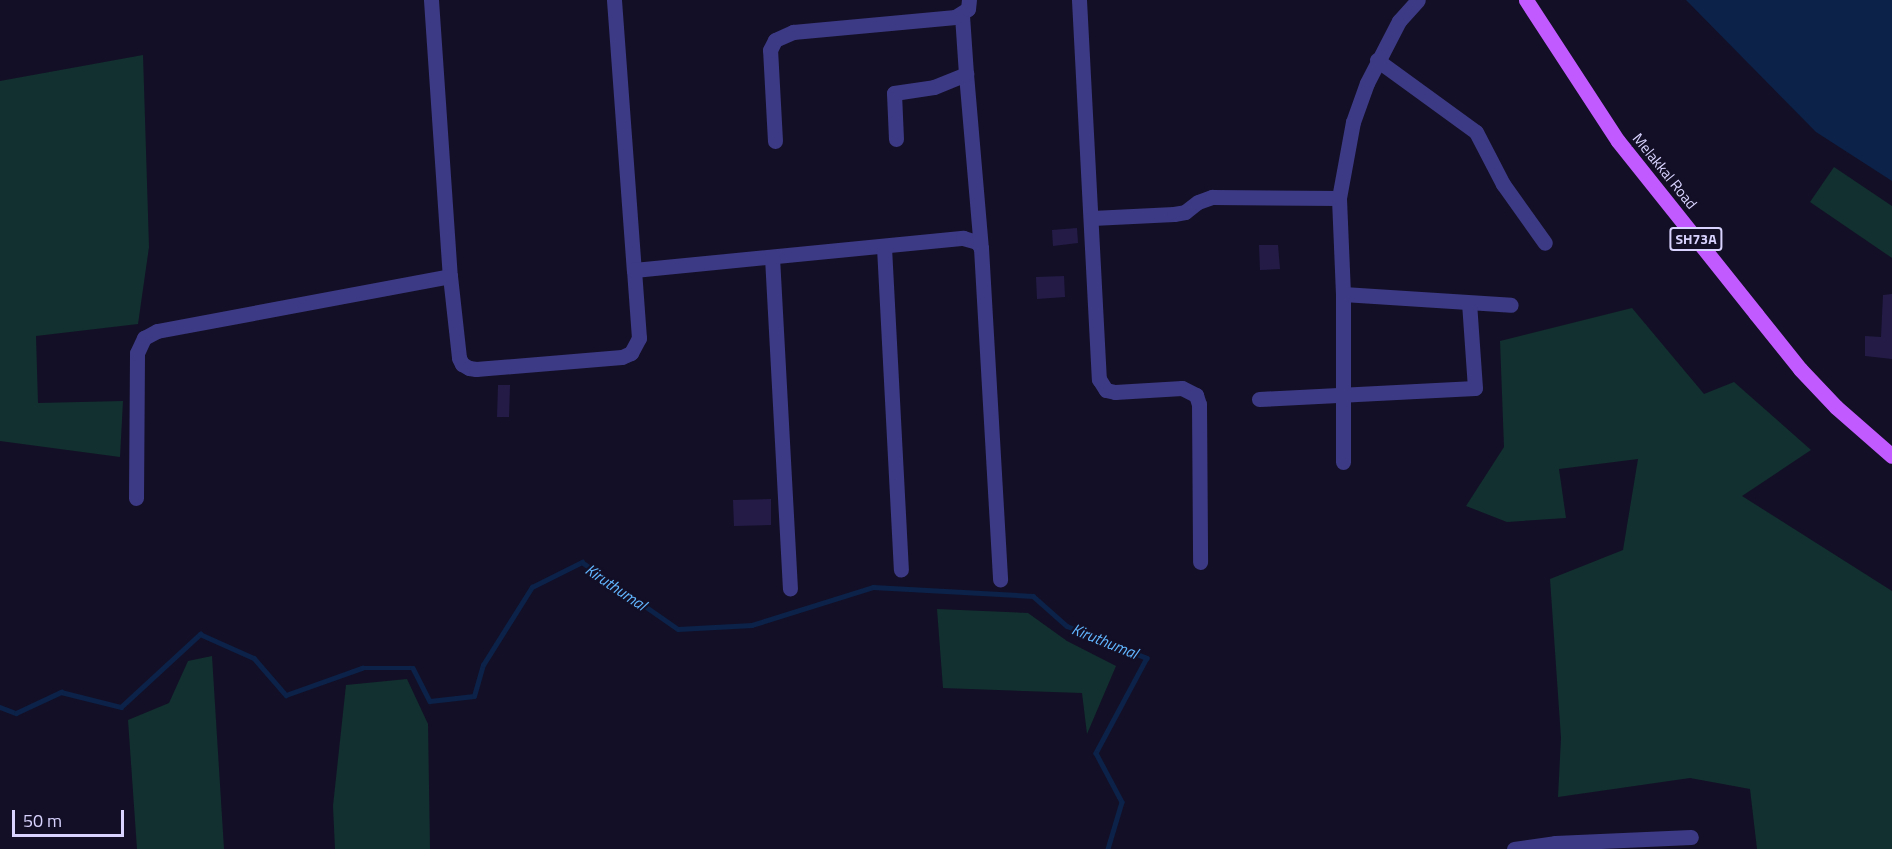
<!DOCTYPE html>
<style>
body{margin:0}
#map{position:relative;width:1892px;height:849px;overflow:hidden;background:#130f26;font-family:"Titillium Web",sans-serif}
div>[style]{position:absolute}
.green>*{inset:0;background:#12302f}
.water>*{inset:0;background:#0c2248}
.stream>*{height:4.5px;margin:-2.25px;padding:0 2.25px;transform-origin:2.25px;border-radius:2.25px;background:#0c2248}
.building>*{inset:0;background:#241b47}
.minor>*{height:15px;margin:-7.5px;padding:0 7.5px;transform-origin:7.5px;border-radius:7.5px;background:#3d3a85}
.major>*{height:15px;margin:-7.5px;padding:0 7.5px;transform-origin:7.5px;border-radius:7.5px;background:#c25bff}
span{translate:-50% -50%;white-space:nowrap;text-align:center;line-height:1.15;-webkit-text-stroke:4.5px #130f26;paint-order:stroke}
.shield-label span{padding:2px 4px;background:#130f26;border:2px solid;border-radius:4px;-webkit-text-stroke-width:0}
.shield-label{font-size:14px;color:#d9d4ff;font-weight:700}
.street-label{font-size:15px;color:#d9d4ff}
.water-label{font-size:16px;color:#62b6ff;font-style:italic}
.scale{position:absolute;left:12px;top:810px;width:112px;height:27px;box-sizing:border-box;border:3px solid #d9d4ff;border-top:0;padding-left:8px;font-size:18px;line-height:21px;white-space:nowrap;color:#d9d4ff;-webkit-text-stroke:4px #130f26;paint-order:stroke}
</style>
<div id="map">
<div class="green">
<i style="clip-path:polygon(143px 55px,149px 247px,138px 324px,36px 336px,38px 403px,123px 401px,120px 457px,0 441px,0 81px)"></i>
<i style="clip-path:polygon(1834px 167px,1892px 206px,1892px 258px,1810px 202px)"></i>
<i style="clip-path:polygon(1632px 308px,1704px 394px,1734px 382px,1811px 450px,1742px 496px,1892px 591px,1892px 849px,1757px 849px,1750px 789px,1690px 778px,1558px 797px,1561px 738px,1550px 579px,1623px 550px,1638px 459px,1559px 469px,1566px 518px,1507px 522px,1466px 506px,1504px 447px,1500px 341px)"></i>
<i style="clip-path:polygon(937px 609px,1028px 613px,1067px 641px,1116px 666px,1087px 734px,1082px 693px,943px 688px)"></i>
<i style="clip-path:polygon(212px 656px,224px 849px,137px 849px,128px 720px,169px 703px,188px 661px)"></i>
<i style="clip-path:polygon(407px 679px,428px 724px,430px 849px,335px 849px,333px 806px,346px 685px)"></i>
</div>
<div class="water">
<i style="clip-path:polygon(1686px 0,1892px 0,1892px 181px,1816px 132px)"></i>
</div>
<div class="stream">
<i style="left:0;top:707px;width:17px;rotate:21deg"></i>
<i style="left:16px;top:713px;width:50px;rotate:-25deg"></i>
<i style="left:61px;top:692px;width:62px;rotate:14deg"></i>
<i style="left:121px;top:707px;width:108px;rotate:-42.7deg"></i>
<i style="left:200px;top:634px;width:59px;rotate:24deg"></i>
<i style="left:254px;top:658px;width:49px;rotate:49.1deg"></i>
<i style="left:286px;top:695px;width:81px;rotate:-19.6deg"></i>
<i style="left:362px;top:668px;width:51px"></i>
<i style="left:413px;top:668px;width:37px;rotate:63deg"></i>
<i style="left:430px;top:701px;width:44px;rotate:-6.5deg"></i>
<i style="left:474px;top:696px;width:32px;rotate:-74deg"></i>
<i style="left:483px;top:665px;width:92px;rotate:-57.9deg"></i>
<i style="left:532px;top:587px;width:56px;rotate:-26.6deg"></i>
<i style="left:582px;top:562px;width:117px;rotate:34.9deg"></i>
<i style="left:678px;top:629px;width:74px;rotate:-3.1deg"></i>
<i style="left:752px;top:625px;width:127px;rotate:-17.4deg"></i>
<i style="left:873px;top:587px;width:160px;rotate:3.2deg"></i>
<i style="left:1033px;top:596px;width:45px;rotate:41.4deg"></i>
<i style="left:1067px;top:626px;width:86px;rotate:21.8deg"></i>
<i style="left:1147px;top:658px;width:108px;rotate:118.2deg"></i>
<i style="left:1096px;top:753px;width:55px;rotate:62deg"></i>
<i style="left:1122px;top:802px;width:49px;rotate:106.6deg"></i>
</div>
<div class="building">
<i style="clip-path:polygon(1077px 228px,1078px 243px,1053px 246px,1052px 230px)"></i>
<i style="clip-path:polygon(1259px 245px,1278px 245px,1280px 269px,1260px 270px)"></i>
<i style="clip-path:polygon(1064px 276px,1065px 297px,1037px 299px,1036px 277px)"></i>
<i style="clip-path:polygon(1892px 294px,1892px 359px,1865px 356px,1865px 336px,1881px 337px,1883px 295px)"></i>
<i style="clip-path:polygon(498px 385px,510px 385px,509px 417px,497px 417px)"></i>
<i style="clip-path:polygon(771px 499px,771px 525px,734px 526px,733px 500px)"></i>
</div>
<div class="minor">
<i style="left:431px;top:0;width:277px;rotate:86.1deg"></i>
<i style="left:450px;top:276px;width:82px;rotate:83.7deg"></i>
<i style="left:459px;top:358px;width:7px;rotate:63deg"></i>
<i style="left:462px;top:364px;width:8px;rotate:30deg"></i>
<i style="left:469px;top:368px;width:7px;rotate:8deg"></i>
<i style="left:476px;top:369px;width:146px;rotate:-4.7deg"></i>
<i style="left:622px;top:357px;width:10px;rotate:-24deg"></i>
<i style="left:631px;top:353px;width:17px;rotate:-62deg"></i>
<i style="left:639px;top:338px;width:68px;rotate:-94.2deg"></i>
<i style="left:614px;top:0;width:271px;rotate:85.8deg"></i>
<i style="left:634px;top:270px;width:331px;rotate:-5.6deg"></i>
<i style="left:963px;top:238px;width:15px;rotate:16deg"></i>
<i style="left:977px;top:242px;width:7px;rotate:56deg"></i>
<i style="left:981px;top:248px;width:332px;rotate:86.7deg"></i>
<i style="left:1079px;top:0;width:380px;rotate:87deg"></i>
<i style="left:1099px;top:379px;width:13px;rotate:58deg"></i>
<i style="left:1106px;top:390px;width:9px;rotate:13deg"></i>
<i style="left:1115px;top:392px;width:67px;rotate:-3.4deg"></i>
<i style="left:1182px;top:388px;width:16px;rotate:27deg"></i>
<i style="left:1196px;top:395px;width:9px;rotate:72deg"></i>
<i style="left:1199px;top:404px;width:158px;rotate:89.6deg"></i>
<i style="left:1377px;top:60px;width:122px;rotate:36deg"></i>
<i style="left:1476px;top:132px;width:59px;rotate:62.6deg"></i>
<i style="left:1503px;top:184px;width:72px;rotate:54.6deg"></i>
<i style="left:966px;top:74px;width:175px;rotate:85.1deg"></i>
<i style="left:896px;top:139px;width:46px;rotate:-92.5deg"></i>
<i style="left:894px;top:93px;width:40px;rotate:-8.5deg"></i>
<i style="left:934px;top:87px;width:35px;rotate:-22deg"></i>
<i style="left:966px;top:74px;width:59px;rotate:-93.9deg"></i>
<i style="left:775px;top:141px;width:91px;rotate:-93.1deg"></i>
<i style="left:770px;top:50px;width:11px;rotate:-63deg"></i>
<i style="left:775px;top:40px;width:20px;rotate:-24deg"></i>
<i style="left:793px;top:32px;width:163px;rotate:-5.3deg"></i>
<i style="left:955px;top:17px;width:15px;rotate:-32deg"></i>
<i style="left:968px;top:9px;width:9px;rotate:-84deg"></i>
<i style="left:1092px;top:218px;width:82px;rotate:-2.8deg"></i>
<i style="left:1174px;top:214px;width:11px;rotate:-10deg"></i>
<i style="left:1185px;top:212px;width:16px;rotate:-38deg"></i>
<i style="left:1198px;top:202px;width:15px;rotate:-20deg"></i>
<i style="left:1212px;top:197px;width:127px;rotate:0.5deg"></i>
<i style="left:884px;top:247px;width:323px;rotate:87deg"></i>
<i style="left:772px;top:257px;width:332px;rotate:86.9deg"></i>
<i style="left:1343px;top:294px;width:168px;rotate:3.7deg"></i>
<i style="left:1259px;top:399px;width:216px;rotate:-2.9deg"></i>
<i style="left:1475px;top:388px;width:85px;rotate:-94deg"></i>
<i style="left:1343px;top:462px;width:168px;rotate:-90deg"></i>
<i style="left:1343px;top:294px;width:96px;rotate:-92.4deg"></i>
<i style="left:1339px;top:198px;width:77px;rotate:-79.6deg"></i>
<i style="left:1353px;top:122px;width:41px;rotate:-70.3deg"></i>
<i style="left:1367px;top:83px;width:70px;rotate:-62.7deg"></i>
<i style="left:1399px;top:21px;width:28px;rotate:-48deg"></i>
<i style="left:136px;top:498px;width:145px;rotate:-89.6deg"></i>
<i style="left:137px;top:353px;width:17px;rotate:-65deg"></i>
<i style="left:144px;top:338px;width:15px;rotate:-28deg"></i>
<i style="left:157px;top:331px;width:298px;rotate:-10.6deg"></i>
<i style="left:1514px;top:849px;width:41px;rotate:-8.3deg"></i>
<i style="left:1555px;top:843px;width:136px;rotate:-2.5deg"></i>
</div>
<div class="major">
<i style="left:1526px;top:0;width:168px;rotate:56.9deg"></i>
<i style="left:1618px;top:141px;width:221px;rotate:51.4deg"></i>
<i style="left:1756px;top:314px;width:70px;rotate:51.3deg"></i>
<i style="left:1800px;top:369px;width:52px;rotate:46.5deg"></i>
<i style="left:1836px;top:407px;width:74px;rotate:41.2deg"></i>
</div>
<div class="shield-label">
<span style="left:1696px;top:239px">SH73A</span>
</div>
<div class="street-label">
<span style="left:1665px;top:171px;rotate:51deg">Melakkal Road</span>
</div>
<div class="water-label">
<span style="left:616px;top:587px;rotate:34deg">Kiruthumal</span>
<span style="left:1105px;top:641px;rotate:22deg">Kiruthumal</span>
</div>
<div class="scale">50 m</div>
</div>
